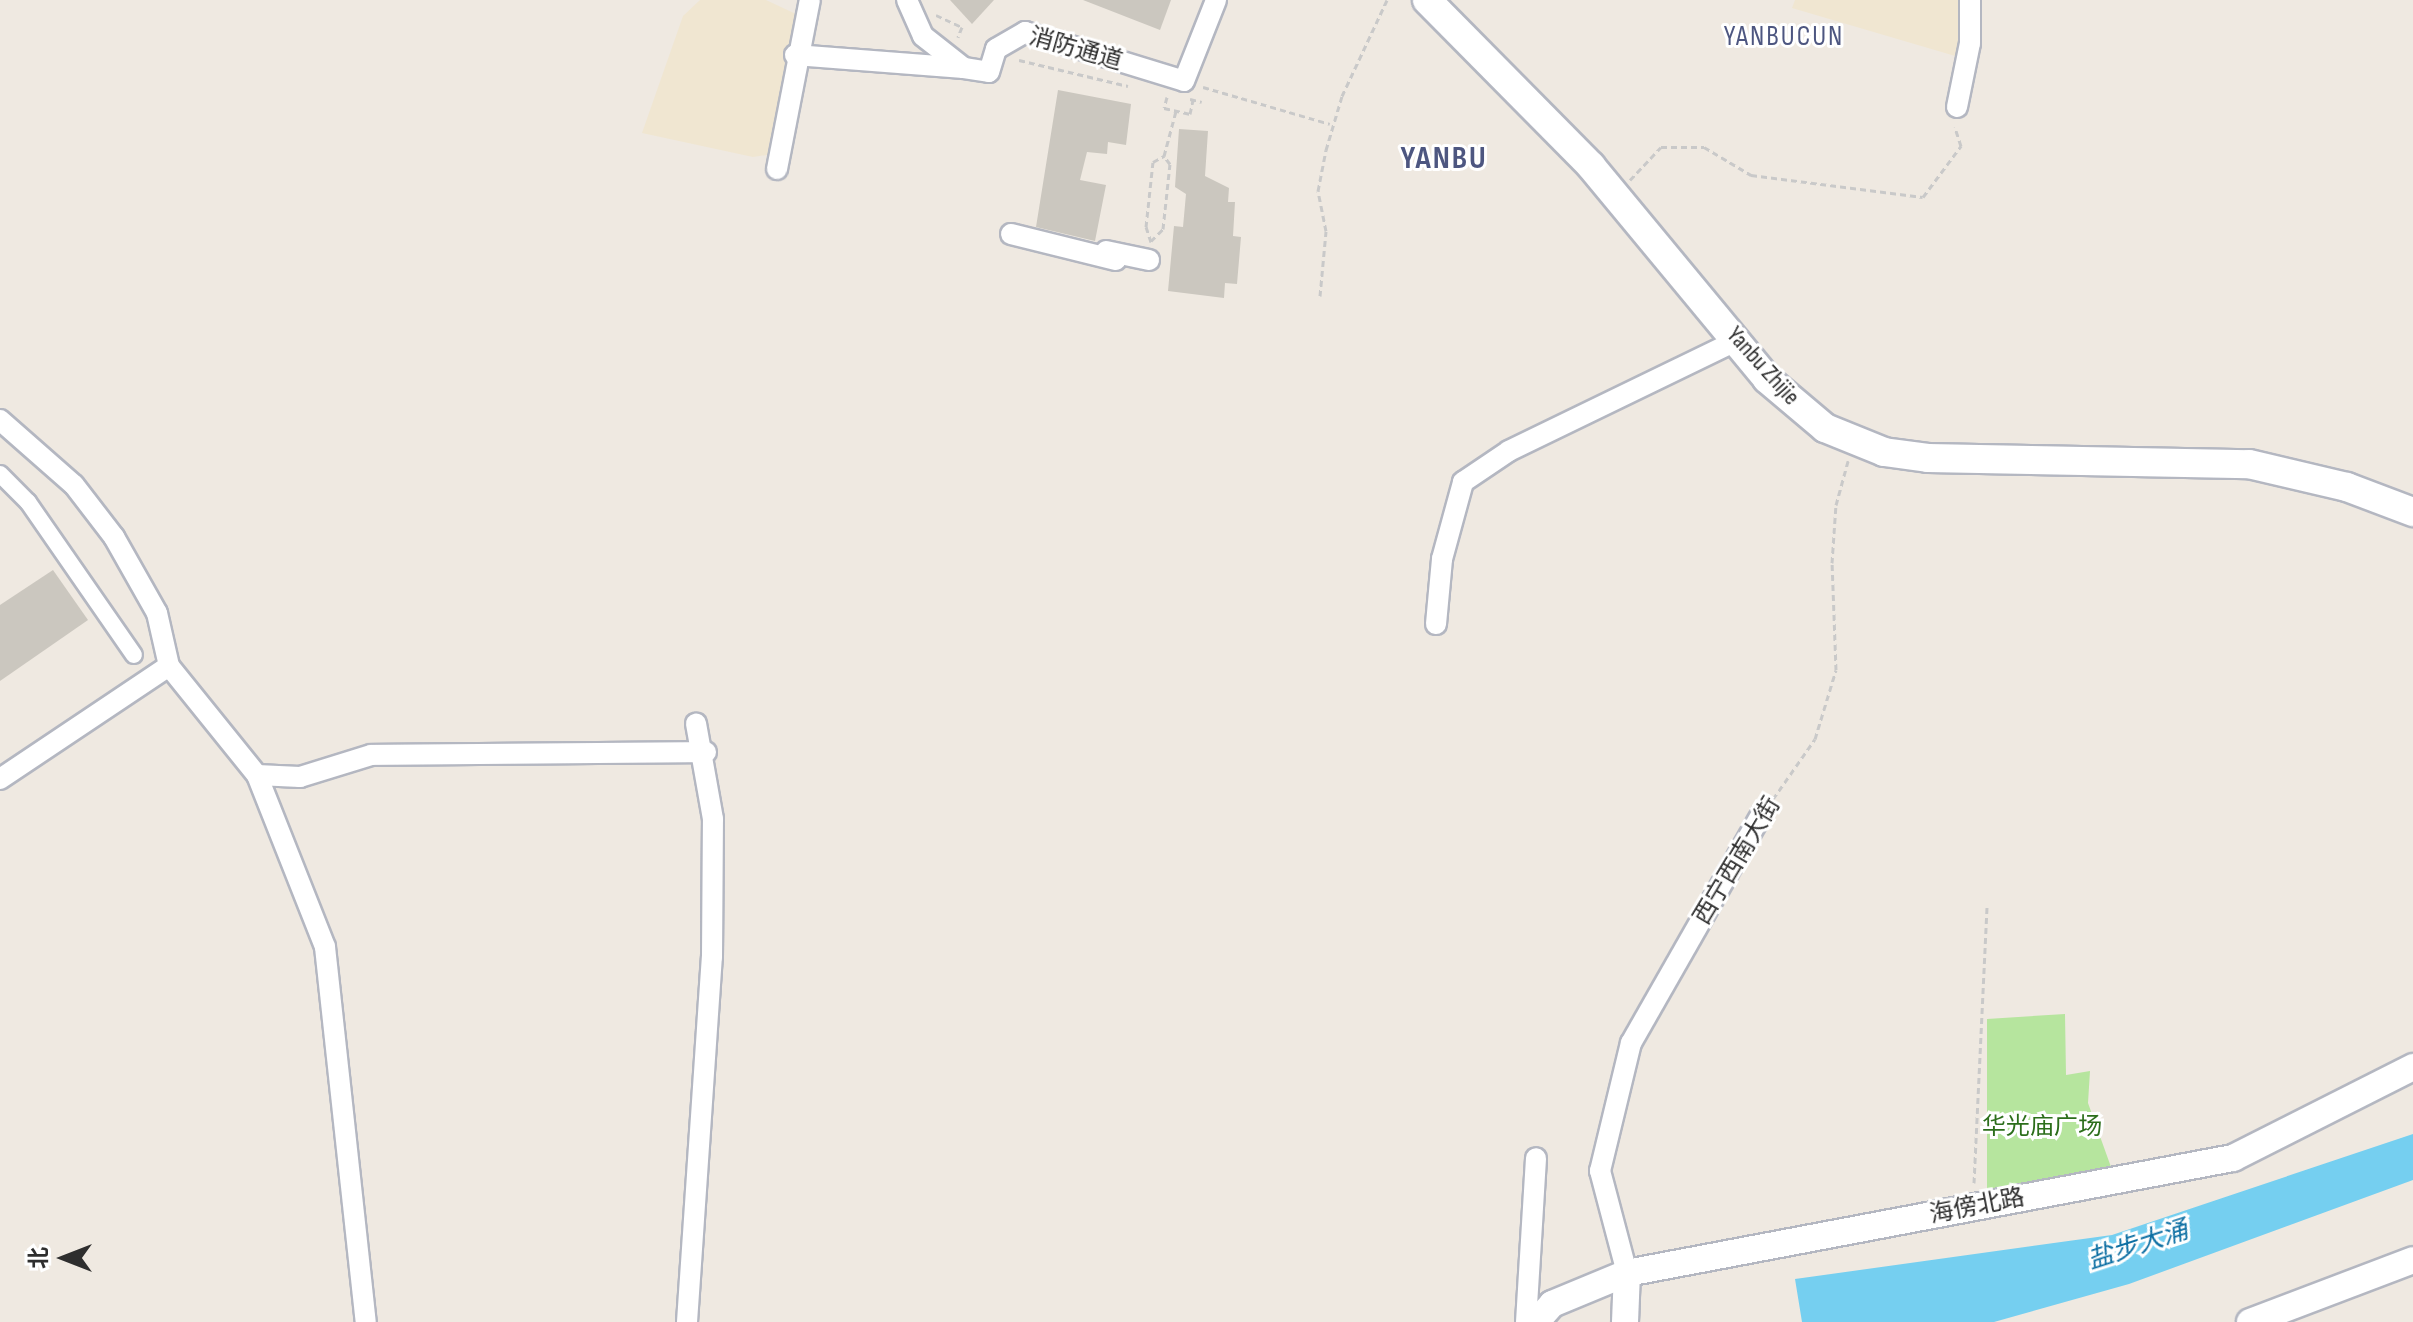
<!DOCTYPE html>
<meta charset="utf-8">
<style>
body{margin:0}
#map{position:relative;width:2413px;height:1322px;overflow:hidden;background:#efe9e1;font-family:"Sofia Sans Condensed","Noto Sans SC",sans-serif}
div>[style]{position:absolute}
.education>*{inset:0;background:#f0e6d1}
.green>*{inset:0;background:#b6e59e}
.water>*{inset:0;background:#75cff0}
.building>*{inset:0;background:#cbc7bf}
.path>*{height:3px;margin-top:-1.5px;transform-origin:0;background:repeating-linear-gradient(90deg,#c9c9c9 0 6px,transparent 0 10px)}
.roads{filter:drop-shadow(2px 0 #b4b7c1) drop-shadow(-2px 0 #b4b7c1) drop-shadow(0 2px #b4b7c1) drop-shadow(0 -2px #b4b7c1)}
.pedestrian>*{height:16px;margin:-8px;padding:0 8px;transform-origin:8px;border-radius:8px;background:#fff}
.minor>*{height:20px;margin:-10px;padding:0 10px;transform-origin:10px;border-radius:10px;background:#fff}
.tertiary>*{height:26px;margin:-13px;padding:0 13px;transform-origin:13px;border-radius:13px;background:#fff}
.secondary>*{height:28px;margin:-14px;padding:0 14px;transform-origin:14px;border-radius:14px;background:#fff}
span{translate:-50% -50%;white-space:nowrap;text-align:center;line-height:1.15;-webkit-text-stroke:6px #fff;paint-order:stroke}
.street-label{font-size:24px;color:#2e2e2e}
.park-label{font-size:24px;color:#2c6e1b}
.water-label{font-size:26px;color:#0d6fa3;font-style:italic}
.quarter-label{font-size:28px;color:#4d5680;letter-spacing:2px}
.district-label{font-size:32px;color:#4d5680;font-weight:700;letter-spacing:2px}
.north{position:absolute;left:24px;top:1218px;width:80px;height:80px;-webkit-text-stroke:6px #fff;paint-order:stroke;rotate:270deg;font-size:22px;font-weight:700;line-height:32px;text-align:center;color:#2e2e2e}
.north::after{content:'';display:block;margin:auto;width:28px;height:36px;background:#2e2e2e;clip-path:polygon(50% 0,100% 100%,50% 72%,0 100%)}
</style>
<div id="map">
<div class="education">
<i style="clip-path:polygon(700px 0,766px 0,798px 15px,773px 154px,753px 157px,642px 133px,683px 16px)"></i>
<i style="clip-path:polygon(1795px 0,1962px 0,1962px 58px,1792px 8px)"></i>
</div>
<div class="green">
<i style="clip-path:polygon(2065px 1014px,2066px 1075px,2090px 1071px,2088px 1103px,2111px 1167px,1987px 1193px,1987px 1019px)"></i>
</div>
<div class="water">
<i style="clip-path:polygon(2413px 1134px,2413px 1180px,2129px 1284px,1994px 1322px,1802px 1322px,1795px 1279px,2112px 1235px)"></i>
</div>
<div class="building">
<i style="clip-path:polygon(950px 0,994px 0,972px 24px)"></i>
<i style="clip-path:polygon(1083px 0,1171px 0,1160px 30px)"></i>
<i style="clip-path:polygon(1058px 90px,1131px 104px,1126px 145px,1108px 142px,1107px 154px,1087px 152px,1080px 180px,1106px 185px,1095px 241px,1036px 227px)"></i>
<i style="clip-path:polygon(1179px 129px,1208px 131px,1205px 176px,1229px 188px,1228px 202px,1235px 202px,1233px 236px,1241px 237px,1237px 284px,1225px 283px,1224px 298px,1168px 291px,1174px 226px,1183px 227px,1186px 194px,1175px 187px)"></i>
<i style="clip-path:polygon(53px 570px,88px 620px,0 681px,0 605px)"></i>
</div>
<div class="path">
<i style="left:936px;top:15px;width:29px;rotate:25deg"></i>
<i style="left:962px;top:27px;width:11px;rotate:112deg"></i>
<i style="left:1019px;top:60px;width:112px;rotate:13.4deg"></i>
<i style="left:1203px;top:87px;width:132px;rotate:16.2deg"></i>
<i style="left:1167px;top:97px;width:11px;rotate:105deg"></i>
<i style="left:1164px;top:108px;width:27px;rotate:13deg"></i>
<i style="left:1190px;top:114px;width:14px;rotate:-78deg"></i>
<i style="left:1190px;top:99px;width:12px;rotate:14deg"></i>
<i style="left:1630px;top:180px;width:45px;rotate:-46.8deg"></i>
<i style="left:1661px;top:147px;width:43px"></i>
<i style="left:1704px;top:147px;width:55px;rotate:30.8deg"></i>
<i style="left:1751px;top:175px;width:173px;rotate:7.3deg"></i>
<i style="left:1923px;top:197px;width:64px;rotate:-53.3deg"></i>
<i style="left:1961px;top:146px;width:20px;rotate:-108deg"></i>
<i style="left:1151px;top:241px;width:17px;rotate:-45deg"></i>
<i style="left:1163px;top:229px;width:65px;rotate:-83.9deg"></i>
<i style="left:1170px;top:164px;width:10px;rotate:-127deg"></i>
<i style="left:1151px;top:242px;width:16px;rotate:-108deg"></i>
<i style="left:1146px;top:227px;width:65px;rotate:-83.9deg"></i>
<i style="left:1153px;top:162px;width:13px;rotate:-29deg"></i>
<i style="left:1164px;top:156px;width:47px;rotate:-75.1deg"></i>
<i style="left:1320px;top:296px;width:65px;rotate:-84.7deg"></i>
<i style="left:1326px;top:231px;width:41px;rotate:-101.3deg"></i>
<i style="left:1318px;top:191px;width:42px;rotate:-79deg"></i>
<i style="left:1326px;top:150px;width:56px;rotate:-73.5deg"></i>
<i style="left:1342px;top:96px;width:106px;rotate:-64.9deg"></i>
<i style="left:1773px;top:799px;width:73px;rotate:-55deg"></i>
<i style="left:1815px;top:739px;width:72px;rotate:-73.1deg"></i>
<i style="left:1836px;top:670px;width:107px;rotate:-92.1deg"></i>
<i style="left:1832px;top:563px;width:58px;rotate:-86.1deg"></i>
<i style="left:1836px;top:505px;width:46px;rotate:-74.7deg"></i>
<i style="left:1974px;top:1183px;width:277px;rotate:-87.3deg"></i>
</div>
<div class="roads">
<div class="pedestrian">
<i style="left:0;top:474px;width:40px;rotate:45deg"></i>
<i style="left:28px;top:502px;width:186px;rotate:55.3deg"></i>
</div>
<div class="minor">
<i style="left:907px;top:0;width:39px;rotate:66deg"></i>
<i style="left:923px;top:36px;width:52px;rotate:38deg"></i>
<i style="left:964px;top:68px;width:25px;rotate:9deg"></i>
<i style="left:989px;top:72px;width:24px;rotate:-73deg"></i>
<i style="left:996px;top:49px;width:34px;rotate:-30deg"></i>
<i style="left:1025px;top:32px;width:166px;rotate:17.1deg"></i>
<i style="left:1184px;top:81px;width:87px;rotate:-68.4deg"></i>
<i style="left:795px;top:55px;width:169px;rotate:4.4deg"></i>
<i style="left:1957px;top:107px;width:65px;rotate:-78.5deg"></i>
<i style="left:1970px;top:43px;width:43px;rotate:-90deg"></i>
<i style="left:777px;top:169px;width:172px;rotate:-79deg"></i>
<i style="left:1011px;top:234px;width:108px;rotate:13.9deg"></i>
<i style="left:1106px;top:251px;width:44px;rotate:11.8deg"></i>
<i style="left:0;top:420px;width:98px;rotate:41.3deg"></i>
<i style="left:74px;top:485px;width:66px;rotate:52.4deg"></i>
<i style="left:114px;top:537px;width:87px;rotate:60.5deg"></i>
<i style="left:157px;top:613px;width:54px;rotate:77.2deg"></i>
<i style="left:169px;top:666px;width:140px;rotate:51.1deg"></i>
<i style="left:257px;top:775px;width:185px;rotate:68.4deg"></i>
<i style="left:325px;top:947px;width:377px;rotate:83.8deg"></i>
<i style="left:1436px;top:624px;width:65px;rotate:-84.7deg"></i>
<i style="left:1442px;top:559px;width:80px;rotate:-74.7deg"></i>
<i style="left:1463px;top:482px;width:55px;rotate:-34deg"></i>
<i style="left:1509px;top:451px;width:254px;rotate:-25.9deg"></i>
<i style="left:257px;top:775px;width:43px;rotate:2.7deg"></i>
<i style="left:300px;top:777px;width:74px;rotate:-17.2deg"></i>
<i style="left:371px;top:755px;width:335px;rotate:-0.5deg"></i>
<i style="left:0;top:779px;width:203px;rotate:-33.8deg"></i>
<i style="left:1627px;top:1273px;width:106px;rotate:-104.8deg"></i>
<i style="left:1600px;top:1171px;width:132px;rotate:-76.4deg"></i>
<i style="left:1631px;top:1043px;width:262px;rotate:-60.3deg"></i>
<i style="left:687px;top:1322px;width:366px;rotate:-86.1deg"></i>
<i style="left:712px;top:957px;width:138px;rotate:-89.6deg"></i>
<i style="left:713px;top:819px;width:97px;rotate:-100.1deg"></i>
<i style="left:1526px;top:1322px;width:164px;rotate:-86.5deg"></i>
</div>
<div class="tertiary">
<i style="left:1536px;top:1322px;width:24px;rotate:-48deg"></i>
<i style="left:1552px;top:1304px;width:81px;rotate:-22.5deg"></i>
<i style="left:1627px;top:1273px;width:617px;rotate:-10.75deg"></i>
<i style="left:2233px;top:1158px;width:202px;rotate:-26.8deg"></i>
<i style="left:1625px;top:1322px;width:49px;rotate:-87.7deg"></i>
<i style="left:2250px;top:1322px;width:174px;rotate:-20.8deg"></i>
</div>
<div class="secondary">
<i style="left:1427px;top:0;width:233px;rotate:45.3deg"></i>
<i style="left:1591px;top:166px;width:276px;rotate:50.4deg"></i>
<i style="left:1767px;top:379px;width:76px;rotate:40.2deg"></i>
<i style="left:1825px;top:428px;width:64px;rotate:22.1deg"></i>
<i style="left:1884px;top:452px;width:44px;rotate:7.8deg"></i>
<i style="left:1928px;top:458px;width:321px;rotate:1.1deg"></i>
<i style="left:2249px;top:464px;width:101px;rotate:13.2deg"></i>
<i style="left:2347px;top:487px;width:71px;rotate:20.7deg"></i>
</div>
</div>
<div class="street-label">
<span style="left:1076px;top:49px;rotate:16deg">消防通道</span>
<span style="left:1763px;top:366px;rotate:48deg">Yanbu Zhijie</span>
<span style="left:1737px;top:861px;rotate:-59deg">西宁西南大街</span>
<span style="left:1977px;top:1206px;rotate:-11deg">海傍北路</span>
</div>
<div class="park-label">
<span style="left:2042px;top:1127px">华光庙广场</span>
</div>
<div class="water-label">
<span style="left:2138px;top:1246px;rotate:-18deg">盐步大涌</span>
</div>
<div class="quarter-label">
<span style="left:1784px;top:37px">YANBUCUN</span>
</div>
<div class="district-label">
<span style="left:1444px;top:159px">YANBU</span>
</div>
<div class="north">北</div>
</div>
